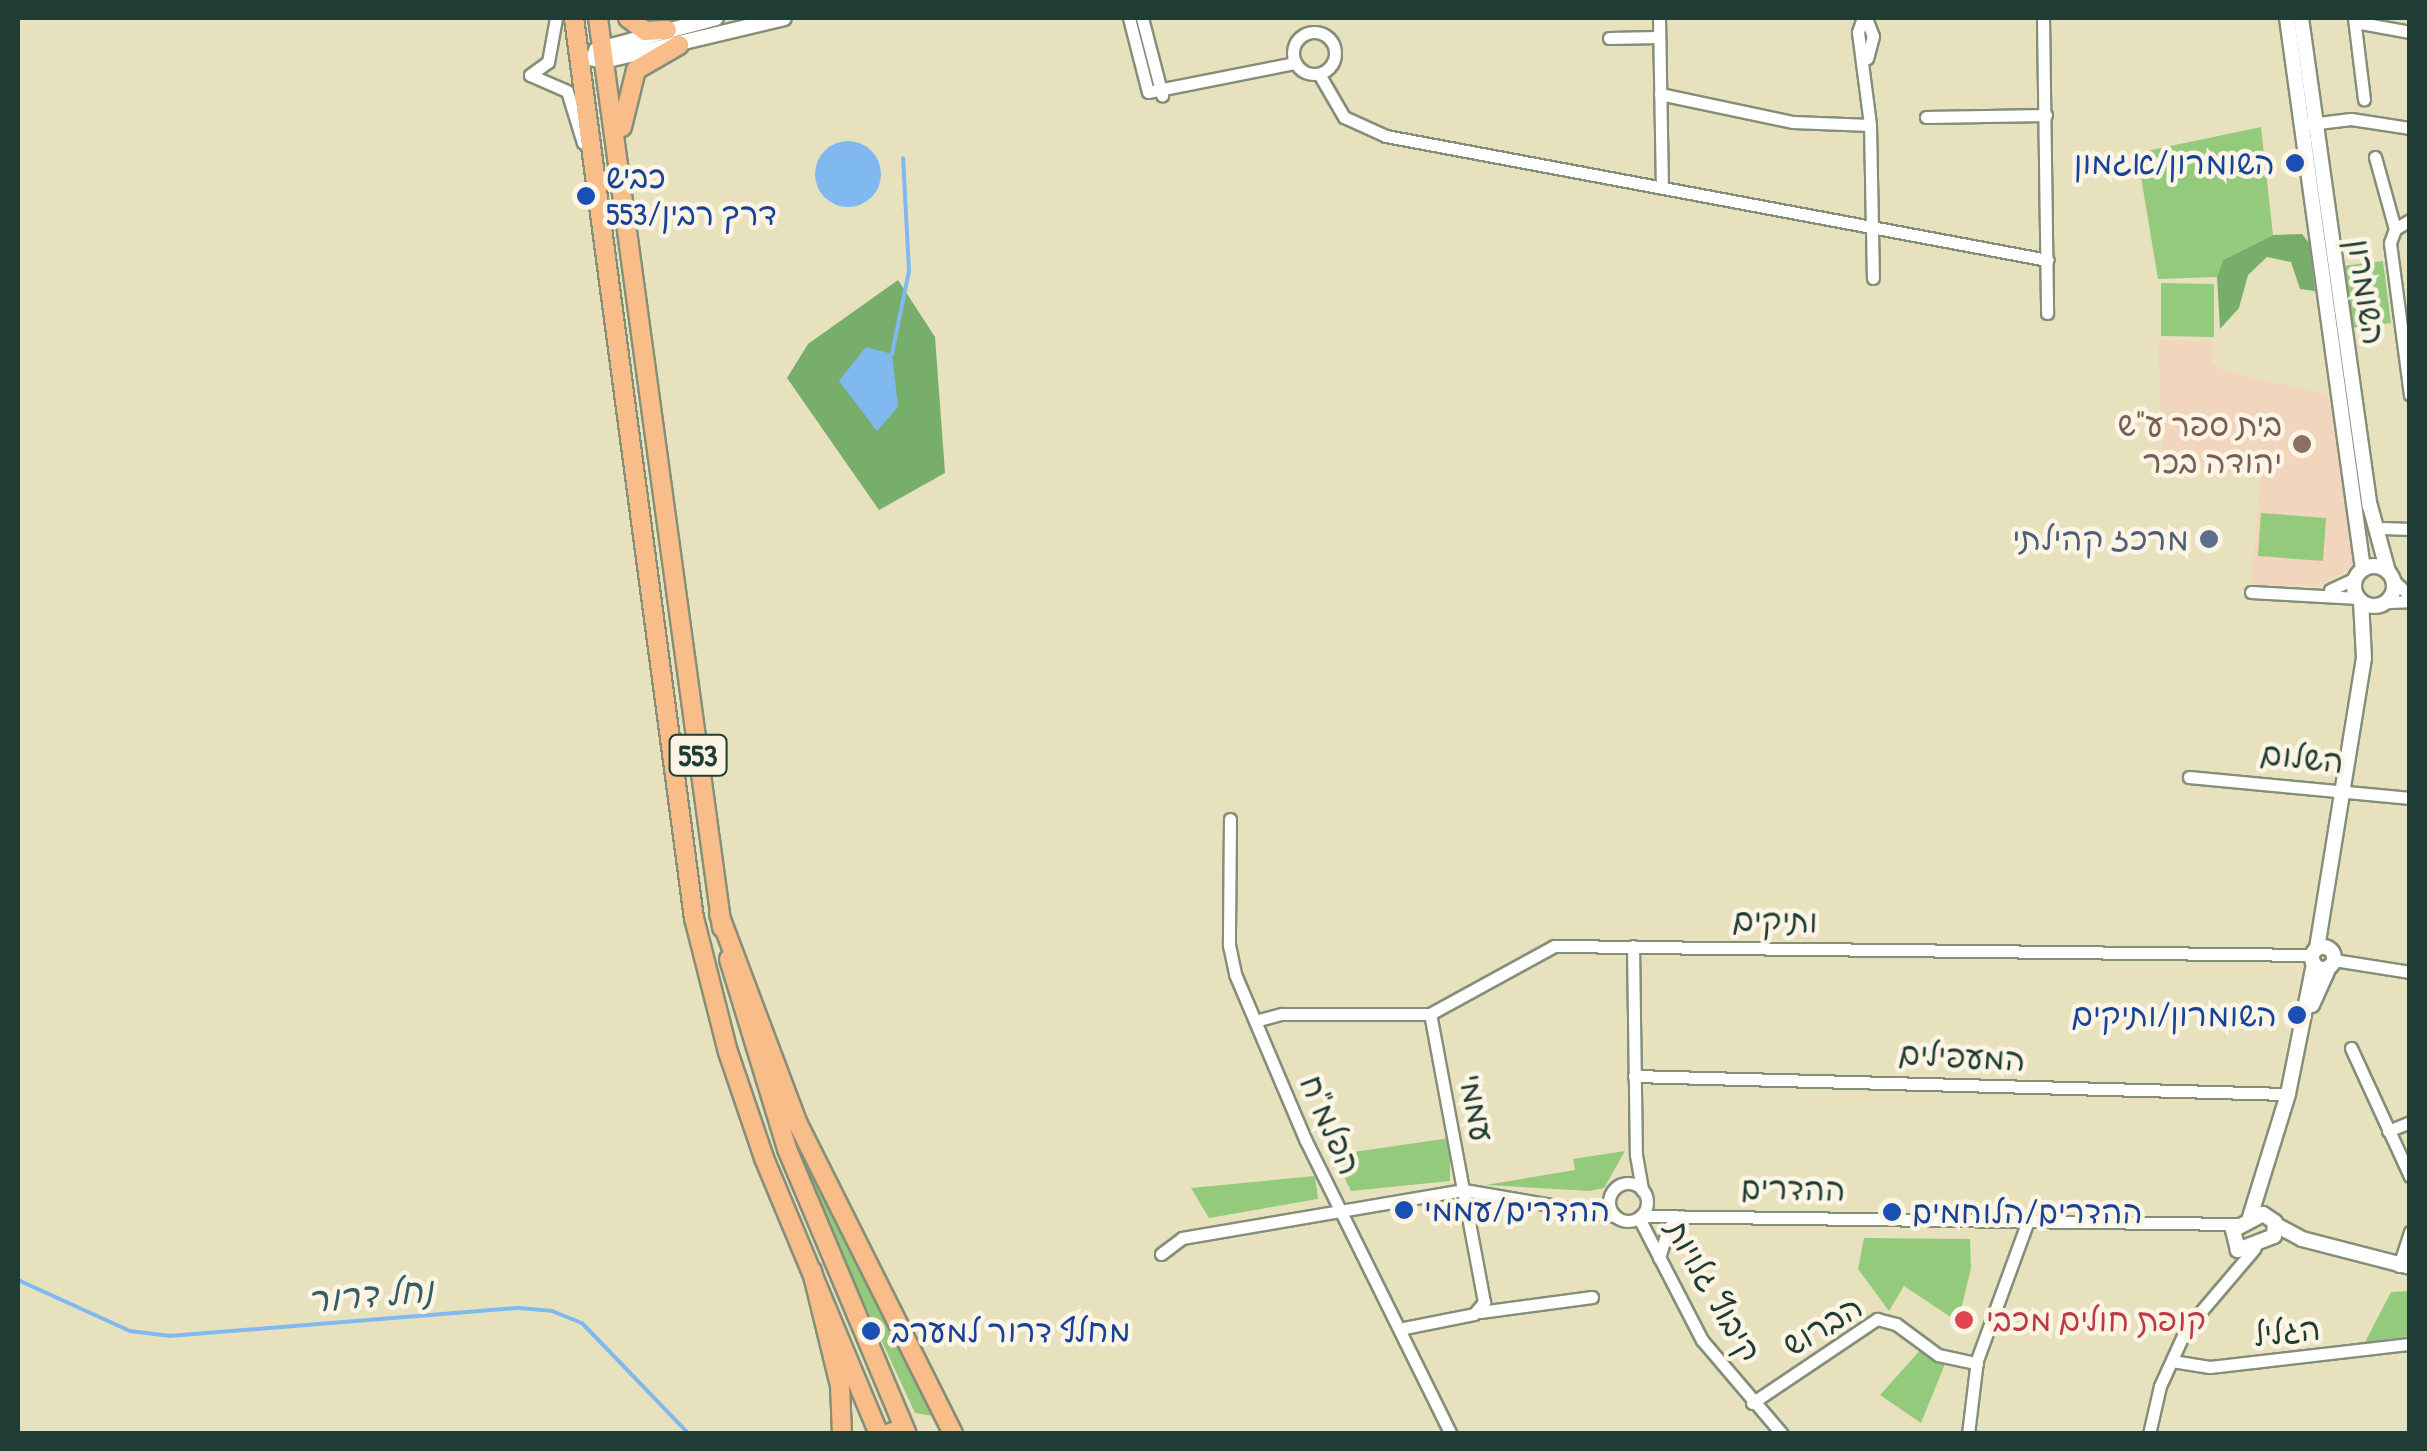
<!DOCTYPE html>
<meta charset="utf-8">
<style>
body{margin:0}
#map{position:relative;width:2427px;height:1451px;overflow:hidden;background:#e8e1be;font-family:"Patrick Hand","Playpen Sans Hebrew",sans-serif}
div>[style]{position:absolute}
.built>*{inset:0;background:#f1d5bd}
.green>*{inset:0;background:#94ca7c}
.forest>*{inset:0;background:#77ae6c}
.water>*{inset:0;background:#80b8f0}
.round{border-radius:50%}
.stream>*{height:4px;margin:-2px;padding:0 2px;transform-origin:2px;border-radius:2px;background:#80b8f0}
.roads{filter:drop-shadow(2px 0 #848f79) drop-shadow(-2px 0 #848f79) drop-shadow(0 2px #848f79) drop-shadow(0 -2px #848f79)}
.minor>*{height:11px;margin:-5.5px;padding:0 5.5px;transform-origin:5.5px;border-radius:5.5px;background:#fff}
.minor>.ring{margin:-5.5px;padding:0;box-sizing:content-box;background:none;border:11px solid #fff;border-radius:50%}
.tertiary>*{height:14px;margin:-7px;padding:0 7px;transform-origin:7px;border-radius:7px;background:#fff}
.tertiary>.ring{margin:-7px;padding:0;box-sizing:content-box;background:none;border:14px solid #fff;border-radius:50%}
.primary>*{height:18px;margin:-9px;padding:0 9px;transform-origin:9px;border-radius:9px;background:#f8bd89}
.trunk>*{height:18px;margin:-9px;padding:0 9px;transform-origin:9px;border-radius:9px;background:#f8bd89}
.dots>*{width:28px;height:28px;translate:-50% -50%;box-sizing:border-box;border:5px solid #fcf5e5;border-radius:50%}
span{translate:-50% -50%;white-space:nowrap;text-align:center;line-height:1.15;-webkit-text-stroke:9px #fcf5e5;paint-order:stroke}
.shield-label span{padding:2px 8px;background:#fcf5e5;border:2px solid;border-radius:8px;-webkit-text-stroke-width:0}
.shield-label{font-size:30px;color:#1f3d34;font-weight:700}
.transit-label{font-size:32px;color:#164399}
.right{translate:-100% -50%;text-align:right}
.left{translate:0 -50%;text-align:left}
.street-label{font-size:32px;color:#1f3d34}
.education-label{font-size:32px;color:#785e54}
.service-label{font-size:32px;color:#4e5e75}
.health-label{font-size:32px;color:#be3a42}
.water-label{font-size:35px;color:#375c63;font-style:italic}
.frame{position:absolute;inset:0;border:20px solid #1f3d34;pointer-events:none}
</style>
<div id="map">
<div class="built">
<i style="clip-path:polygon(2158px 340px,2211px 341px,2212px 362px,2224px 371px,2328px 395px,2357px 557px,2353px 568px,2319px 585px,2251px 585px,2261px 473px,2163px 465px)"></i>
</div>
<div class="green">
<i style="clip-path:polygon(2261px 127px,2273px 235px,2223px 260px,2217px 277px,2158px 279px,2137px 153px)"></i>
<i style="clip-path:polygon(2383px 261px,2391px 323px,2351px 328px,2342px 266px)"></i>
<i style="clip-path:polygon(2161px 283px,2214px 284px,2214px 337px,2161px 336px)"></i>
<i style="clip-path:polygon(2261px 513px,2326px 518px,2323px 561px,2258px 556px)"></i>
<i style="clip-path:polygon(1450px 1138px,1450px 1181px,1351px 1191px,1333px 1155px)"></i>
<i style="clip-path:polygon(1625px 1151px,1604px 1188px,1590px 1191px,1486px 1185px,1575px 1170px,1573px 1159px)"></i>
<i style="clip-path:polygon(813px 1171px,841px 1232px,932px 1416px,915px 1413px,804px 1173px)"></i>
<i style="clip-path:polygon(1315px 1176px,1318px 1199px,1209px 1218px,1191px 1188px)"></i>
<i style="clip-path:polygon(1864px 1238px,1970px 1239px,1971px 1268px,1958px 1322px,1904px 1286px,1889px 1311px,1858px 1269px)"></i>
<i style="clip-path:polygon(2409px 1291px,2409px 1336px,2363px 1346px,2391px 1292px)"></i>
<i style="clip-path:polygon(1924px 1346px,1947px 1359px,1921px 1423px,1880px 1395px)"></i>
</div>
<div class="forest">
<i style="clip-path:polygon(2302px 234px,2309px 243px,2315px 291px,2300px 289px,2291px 262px,2267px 257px,2248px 275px,2239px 308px,2220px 329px,2217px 277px,2223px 260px,2273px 235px)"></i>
<i style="clip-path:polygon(898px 280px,935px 337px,945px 473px,879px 510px,787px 378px,808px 344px)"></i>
</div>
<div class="water">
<i class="round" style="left:815px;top:141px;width:66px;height:66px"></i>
<i style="clip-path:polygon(866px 347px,892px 354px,898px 407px,877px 431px,839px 381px)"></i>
</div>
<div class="stream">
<i style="left:892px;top:354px;width:85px;rotate:-78.4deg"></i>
<i style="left:909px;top:271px;width:113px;rotate:-93deg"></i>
<i style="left:18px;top:1280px;width:123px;rotate:24.5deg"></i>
<i style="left:130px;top:1331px;width:39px;rotate:7deg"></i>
<i style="left:169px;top:1336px;width:351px;rotate:-4.6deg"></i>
<i style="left:519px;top:1308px;width:33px;rotate:5deg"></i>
<i style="left:552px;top:1311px;width:32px;rotate:22deg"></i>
<i style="left:582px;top:1323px;width:154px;rotate:46.1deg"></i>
</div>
<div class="roads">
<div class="minor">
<i style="left:1129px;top:18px;width:76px;rotate:75.6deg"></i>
<i style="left:1148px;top:92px;width:150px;rotate:-11.2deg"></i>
<i style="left:1142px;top:18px;width:80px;rotate:75.4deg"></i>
<i style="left:1659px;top:18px;width:170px;rotate:89deg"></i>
<i style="left:1863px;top:18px;width:15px;rotate:110deg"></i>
<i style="left:1858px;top:32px;width:94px;rotate:82.6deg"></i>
<i style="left:1870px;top:125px;width:153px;rotate:88.9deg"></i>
<i style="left:1866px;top:18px;width:19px;rotate:69deg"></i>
<i style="left:1873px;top:36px;width:23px;rotate:105deg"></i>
<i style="left:2043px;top:18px;width:295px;rotate:89.2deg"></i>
<i style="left:2354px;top:18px;width:82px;rotate:83deg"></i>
<i style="left:2355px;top:22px;width:56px;rotate:10.3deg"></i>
<i class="ring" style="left:1293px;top:32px;width:31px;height:31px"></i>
<i style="left:1609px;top:38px;width:50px;rotate:-1.1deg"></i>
<i style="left:1319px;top:74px;width:50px;rotate:59.8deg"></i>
<i style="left:1344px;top:117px;width:46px;rotate:24.3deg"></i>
<i style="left:1386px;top:136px;width:673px;rotate:10.62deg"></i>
<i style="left:530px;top:75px;width:40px;rotate:23.4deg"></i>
<i style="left:567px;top:91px;width:54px;rotate:72.9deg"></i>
<i style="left:530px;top:75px;width:22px;rotate:-36deg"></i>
<i style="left:548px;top:62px;width:45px;rotate:-79.7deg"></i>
<i style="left:1660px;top:94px;width:136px;rotate:11.9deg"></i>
<i style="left:1793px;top:122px;width:77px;rotate:2.2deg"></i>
<i style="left:1926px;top:117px;width:120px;rotate:-1deg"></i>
<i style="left:2310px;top:124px;width:41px;rotate:-7deg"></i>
<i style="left:2351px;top:119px;width:60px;rotate:8.7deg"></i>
<i style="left:2375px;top:157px;width:75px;rotate:74.5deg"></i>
<i style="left:2410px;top:220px;width:17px;rotate:149deg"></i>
<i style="left:2395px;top:229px;width:15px;rotate:110deg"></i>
<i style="left:2390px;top:243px;width:153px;rotate:82.5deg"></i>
<i style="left:2383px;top:528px;width:27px;rotate:2deg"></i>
<i style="left:2393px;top:580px;width:23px;rotate:43deg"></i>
<i style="left:2330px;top:590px;width:29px;rotate:-25deg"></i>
<i style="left:2251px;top:592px;width:107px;rotate:3.2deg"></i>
<i style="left:2387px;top:602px;width:23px;rotate:-2deg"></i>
<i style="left:2189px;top:777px;width:222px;rotate:5.4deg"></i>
<i style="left:1230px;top:819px;width:126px;rotate:90.5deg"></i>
<i style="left:1229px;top:945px;width:30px;rotate:78deg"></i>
<i style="left:1235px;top:974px;width:181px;rotate:67deg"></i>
<i style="left:1306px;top:1141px;width:327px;rotate:63.7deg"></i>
<i style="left:1633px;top:946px;width:209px;rotate:89.2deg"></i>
<i style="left:1636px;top:1155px;width:36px;rotate:80deg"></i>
<i style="left:2334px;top:960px;width:77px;rotate:9deg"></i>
<i style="left:1255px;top:1021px;width:28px;rotate:-15deg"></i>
<i style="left:1282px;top:1014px;width:148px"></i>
<i style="left:1430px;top:1014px;width:141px;rotate:-28.7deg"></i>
<i style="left:1554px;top:946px;width:758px;rotate:0.68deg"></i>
<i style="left:2351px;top:1048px;width:141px;rotate:65.3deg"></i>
<i style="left:1634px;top:1076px;width:654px;rotate:1.58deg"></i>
<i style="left:2388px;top:1131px;width:24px;rotate:-22deg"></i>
<i class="ring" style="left:1609px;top:1183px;width:27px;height:27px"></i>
<i style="left:1641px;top:1216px;width:599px;rotate:0.77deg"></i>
<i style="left:1639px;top:1218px;width:137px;rotate:62.7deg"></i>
<i style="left:1702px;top:1340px;width:123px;rotate:49.6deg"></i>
<i style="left:1161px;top:1254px;width:26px;rotate:-37deg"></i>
<i style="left:1182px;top:1238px;width:286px;rotate:-9.7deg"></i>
<i style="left:1464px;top:1190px;width:153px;rotate:9.8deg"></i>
<i style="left:1659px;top:1258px;width:31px;rotate:-73deg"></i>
<i style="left:1668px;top:1228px;width:18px;rotate:-41deg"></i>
<i style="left:2399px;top:1266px;width:36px;rotate:-72deg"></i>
<i style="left:1480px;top:1312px;width:113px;rotate:-7.6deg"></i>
<i style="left:1404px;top:1328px;width:71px;rotate:-11.3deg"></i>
<i style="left:1474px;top:1314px;width:16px;rotate:-50deg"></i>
<i style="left:1484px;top:1302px;width:293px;rotate:-100.6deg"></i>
<i style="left:2172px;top:1361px;width:38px;rotate:9deg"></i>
<i style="left:2210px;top:1367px;width:201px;rotate:-6.6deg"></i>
<i style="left:1752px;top:1403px;width:151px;rotate:-33.9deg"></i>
<i style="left:1877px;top:1319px;width:20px;rotate:15deg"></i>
<i style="left:1896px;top:1324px;width:52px;rotate:36.4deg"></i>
<i style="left:1938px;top:1355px;width:40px;rotate:12deg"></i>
<i style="left:1968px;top:1434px;width:75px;rotate:-83.1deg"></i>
<i style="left:1977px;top:1360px;width:148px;rotate:-69.9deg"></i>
<i style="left:2149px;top:1434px;width:49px;rotate:-77.1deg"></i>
<i style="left:2160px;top:1386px;width:63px;rotate:-65.5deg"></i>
<i style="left:2186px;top:1329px;width:106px;rotate:-49.6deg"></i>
</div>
<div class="tertiary">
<i style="left:2287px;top:18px;width:556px;rotate:82.15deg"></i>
<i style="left:2301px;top:18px;width:493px;rotate:82deg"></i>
<i style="left:2370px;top:506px;width:68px;rotate:74.7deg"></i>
<i style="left:596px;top:50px;width:124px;rotate:-14.9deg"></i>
<i style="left:579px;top:56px;width:25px;rotate:11deg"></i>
<i style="left:604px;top:61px;width:185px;rotate:-13.4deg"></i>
<i class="ring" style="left:2354px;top:566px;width:26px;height:26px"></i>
<i class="ring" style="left:2312px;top:947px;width:8px;height:8px"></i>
<i style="left:2317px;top:948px;width:294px;rotate:-80.8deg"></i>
<i style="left:2364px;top:658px;width:57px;rotate:-93deg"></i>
<i style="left:2312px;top:1005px;width:42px;rotate:-65.9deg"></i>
<i style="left:2263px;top:1214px;width:14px;rotate:34deg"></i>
<i style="left:2275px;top:1222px;width:14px;rotate:94deg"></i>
<i style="left:2274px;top:1236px;width:39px;rotate:159deg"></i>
<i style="left:2238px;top:1250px;width:21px;rotate:-104deg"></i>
<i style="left:2233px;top:1230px;width:34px;rotate:-28deg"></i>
<i style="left:2250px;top:1217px;width:129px;rotate:-72.8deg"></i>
<i style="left:2288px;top:1094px;width:133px;rotate:-78.7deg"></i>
<i style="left:2276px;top:1225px;width:30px;rotate:28deg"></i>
<i style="left:2302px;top:1239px;width:112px;rotate:14.5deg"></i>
</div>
<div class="primary">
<i style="left:574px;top:18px;width:908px;rotate:82.41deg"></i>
<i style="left:694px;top:918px;width:138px;rotate:75.8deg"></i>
<i style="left:728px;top:1052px;width:112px;rotate:71.2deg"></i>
<i style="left:764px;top:1158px;width:299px;rotate:67.4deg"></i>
<i style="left:598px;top:18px;width:918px;rotate:82.24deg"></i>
<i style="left:628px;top:18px;width:21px;rotate:37deg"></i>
<i style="left:645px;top:31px;width:22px;rotate:-3deg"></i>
<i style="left:622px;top:127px;width:59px;rotate:-76.2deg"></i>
<i style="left:636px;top:70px;width:50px;rotate:-30.2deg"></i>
<i style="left:729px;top:959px;width:199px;rotate:73deg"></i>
<i style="left:787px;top:1149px;width:309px;rotate:67.2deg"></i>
</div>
<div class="trunk">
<i style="left:719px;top:914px;width:224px;rotate:69.4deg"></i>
<i style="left:798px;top:1124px;width:347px;rotate:63.4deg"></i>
<i style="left:812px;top:1271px;width:118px;rotate:76.3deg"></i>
<i style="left:840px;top:1386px;width:48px;rotate:87.6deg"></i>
<i style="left:888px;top:1434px;width:17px;rotate:-21deg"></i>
</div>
</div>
<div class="dots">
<i style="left:2295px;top:163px;background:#1a4fb4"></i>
<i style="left:586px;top:196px;background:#1a4fb4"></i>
<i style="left:2302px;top:444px;background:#8d6e63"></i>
<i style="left:2209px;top:539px;background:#5c6f8a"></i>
<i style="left:2297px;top:1015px;background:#1a4fb4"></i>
<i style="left:1404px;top:1210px;background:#1a4fb4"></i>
<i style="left:1892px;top:1212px;background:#1a4fb4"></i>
<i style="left:1964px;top:1320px;background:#e0444e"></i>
<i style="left:871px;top:1331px;background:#1a4fb4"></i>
</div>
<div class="shield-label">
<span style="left:698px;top:755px">553</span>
</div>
<div class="transit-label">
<span class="right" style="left:2275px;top:163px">השומרון/אגמון</span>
<span class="left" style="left:606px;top:196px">כביש<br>553/דרך רבין</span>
<span class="right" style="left:2277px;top:1015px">השומרון/ותיקים</span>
<span class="left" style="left:1424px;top:1210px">ההדרים/עממי</span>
<span class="left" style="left:1912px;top:1212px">ההדרים/הלוחמים</span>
<span class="left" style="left:891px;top:1331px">מחלף דרור למערב</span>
</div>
<div class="street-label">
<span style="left:2366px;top:292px;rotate:81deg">השומרון</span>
<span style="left:2302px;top:758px;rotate:6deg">השלום</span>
<span style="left:1775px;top:921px;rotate:1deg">ותיקים</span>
<span style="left:1962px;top:1057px;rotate:3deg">המעפילים</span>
<span style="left:1476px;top:1108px;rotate:79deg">עממי</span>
<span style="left:1330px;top:1125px;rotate:66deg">הפלמ"ח</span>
<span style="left:1793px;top:1189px;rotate:1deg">ההדרים</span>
<span style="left:1713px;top:1291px;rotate:60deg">קיבוץ גלויות</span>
<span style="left:1823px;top:1326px;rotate:-31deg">הברוש</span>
<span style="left:2287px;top:1332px;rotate:-6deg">הגליל</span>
</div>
<div class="education-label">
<span class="right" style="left:2282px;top:444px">בית ספר ע"ש<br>יהודה בכר</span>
</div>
<div class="service-label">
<span class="right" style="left:2189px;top:539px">מרכז קהילתי</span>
</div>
<div class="health-label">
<span class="left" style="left:1986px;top:1320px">קופת חולים מכבי</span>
</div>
<div class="water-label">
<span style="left:370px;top:1295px;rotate:-5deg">נחל דרור</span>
</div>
<div class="frame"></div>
</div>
